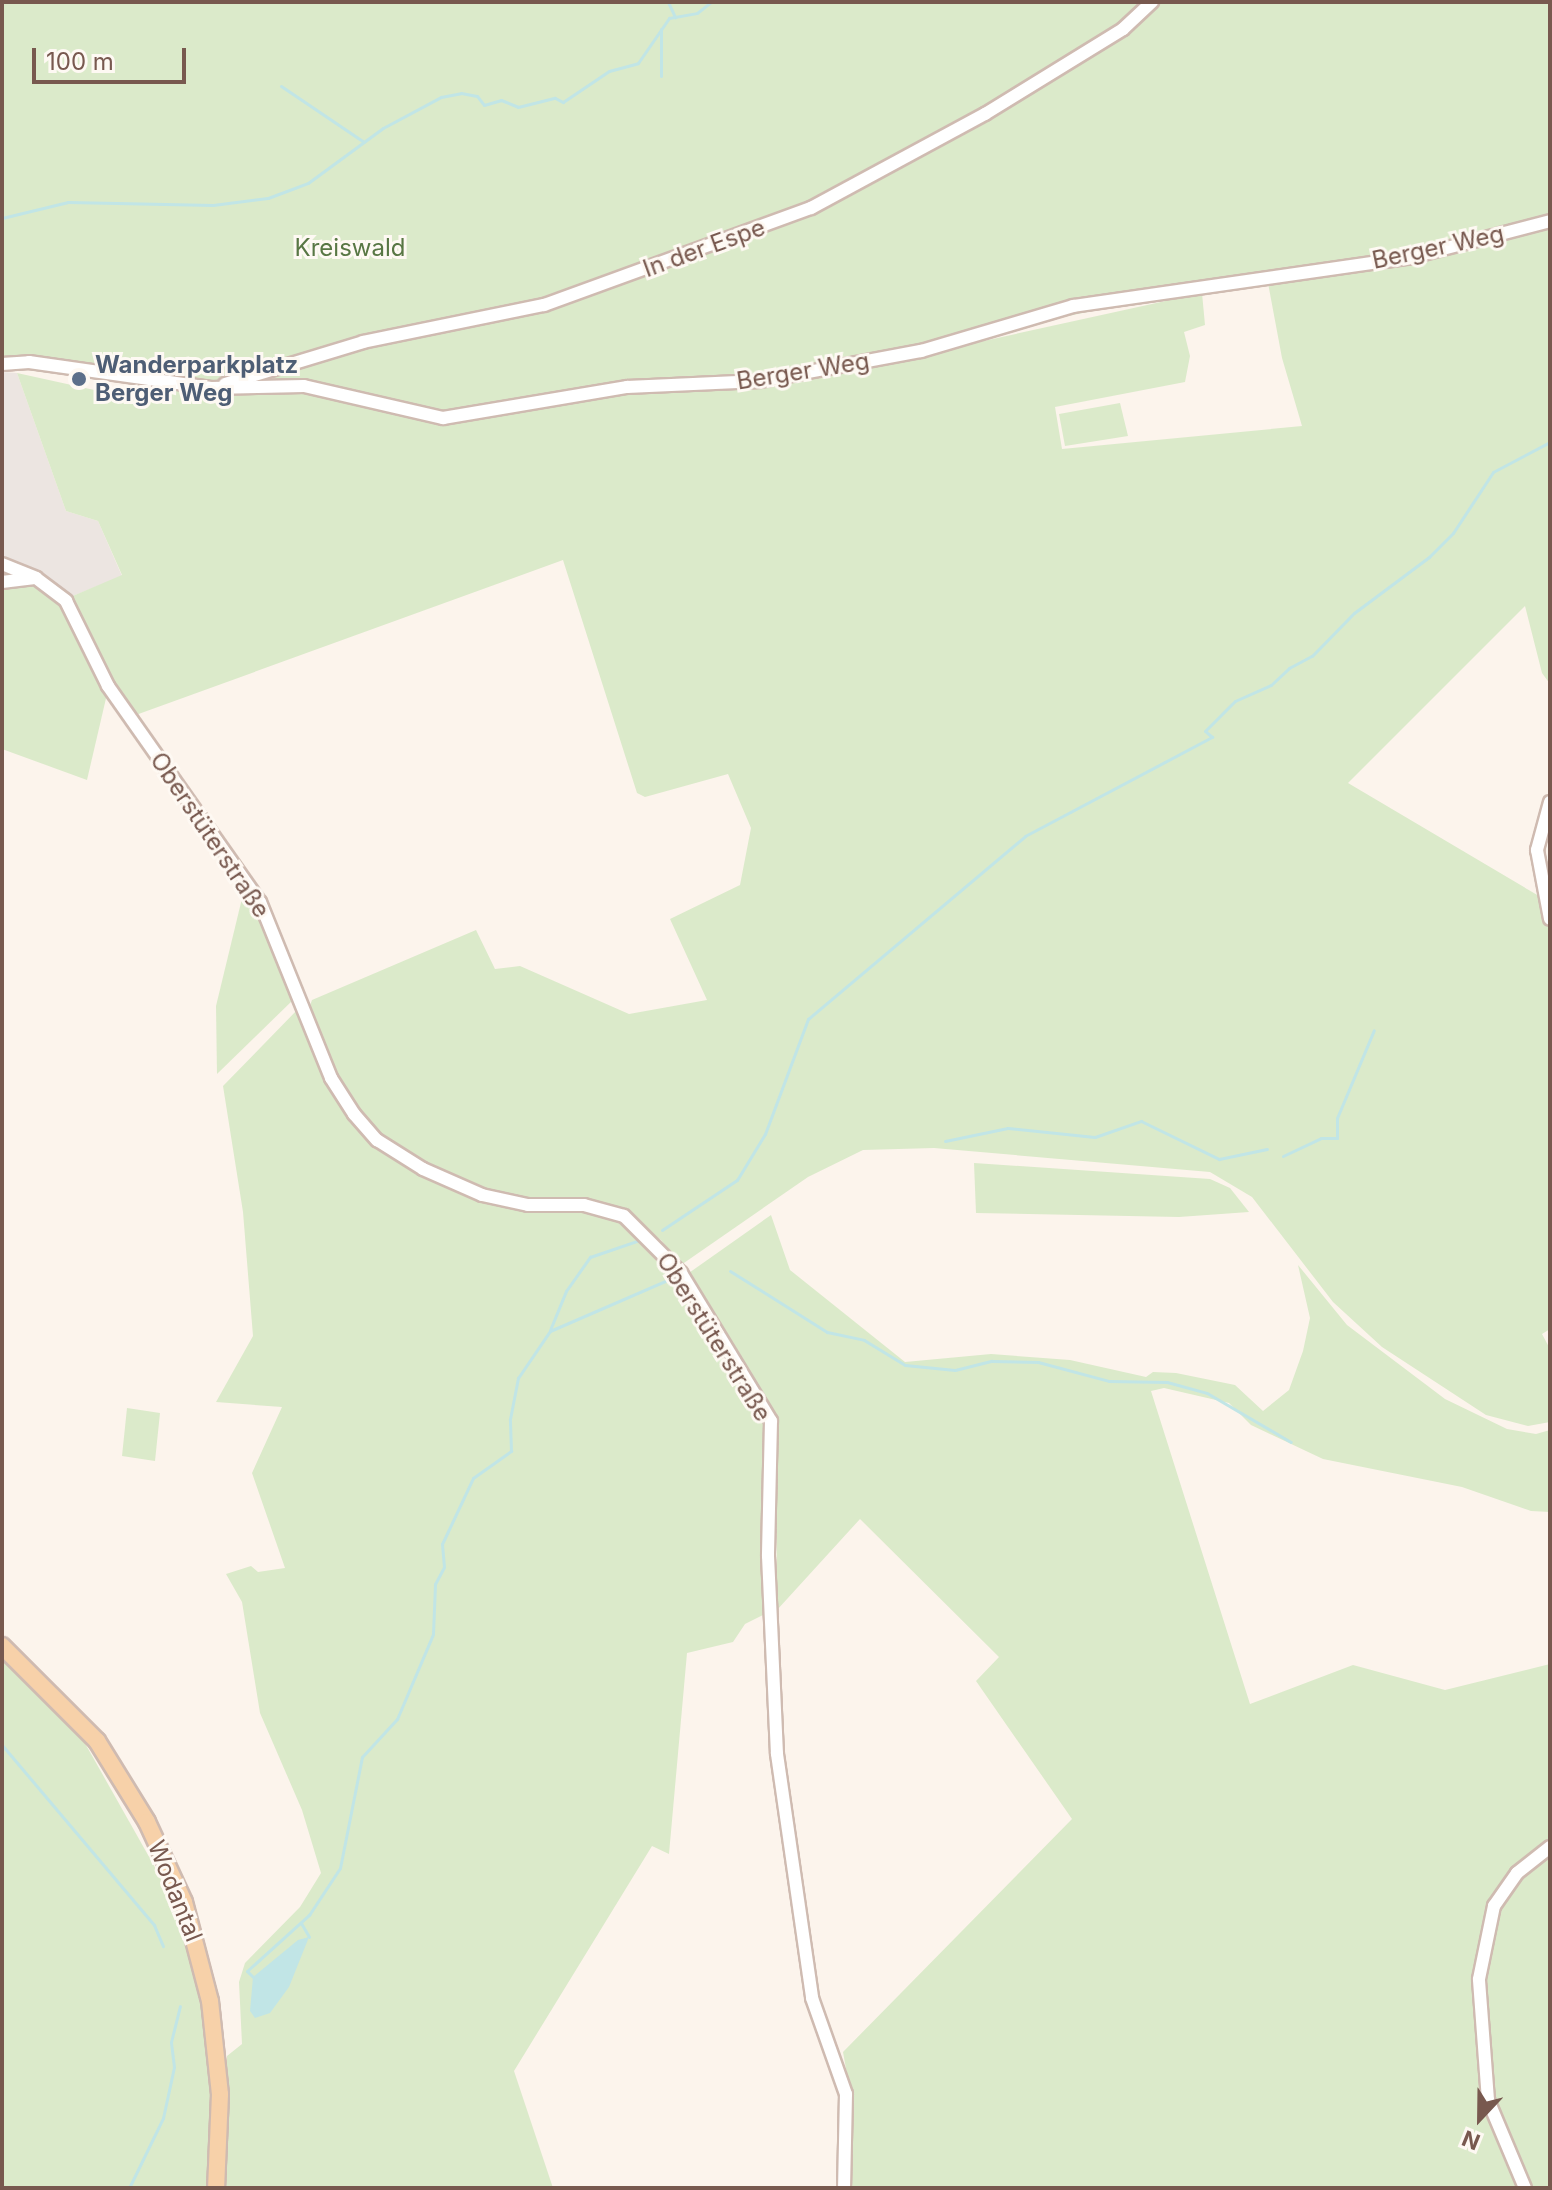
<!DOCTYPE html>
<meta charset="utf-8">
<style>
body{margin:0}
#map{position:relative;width:1552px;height:2190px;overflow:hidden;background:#fcf4ec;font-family:Inter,sans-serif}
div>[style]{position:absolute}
.industrial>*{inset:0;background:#ece5e1}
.green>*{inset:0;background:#dbeaca}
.water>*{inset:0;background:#c1e5e6}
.stream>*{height:3px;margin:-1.5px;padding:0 1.5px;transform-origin:1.5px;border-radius:1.5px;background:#c1e5e6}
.roads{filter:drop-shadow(2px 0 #cfbbb1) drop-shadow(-2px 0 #cfbbb1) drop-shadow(0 2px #cfbbb1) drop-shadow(0 -2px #cfbbb1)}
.minor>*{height:12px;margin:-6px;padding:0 6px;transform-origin:6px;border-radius:6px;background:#fff}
.major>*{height:16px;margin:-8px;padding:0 8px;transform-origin:8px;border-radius:8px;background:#f7d1a9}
.dots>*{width:22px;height:22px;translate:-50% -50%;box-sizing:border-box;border:4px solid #fef9f3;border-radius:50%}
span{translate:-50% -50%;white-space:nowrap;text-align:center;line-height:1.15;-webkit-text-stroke:6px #fef9f3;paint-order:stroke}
.street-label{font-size:24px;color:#78594f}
.park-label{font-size:24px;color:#587744}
.service-label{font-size:24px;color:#4e5e75;font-weight:700}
.left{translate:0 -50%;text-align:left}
.frame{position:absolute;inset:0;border:4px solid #78594f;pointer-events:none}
.north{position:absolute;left:1440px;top:2078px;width:80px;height:80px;-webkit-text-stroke:6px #fef9f3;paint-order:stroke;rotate:202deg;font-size:22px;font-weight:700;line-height:32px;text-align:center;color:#78594f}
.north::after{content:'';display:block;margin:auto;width:28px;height:36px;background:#78594f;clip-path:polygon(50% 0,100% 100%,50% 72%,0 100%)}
.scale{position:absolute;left:32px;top:48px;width:154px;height:36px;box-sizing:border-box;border:4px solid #78594f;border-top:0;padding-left:10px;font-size:24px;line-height:28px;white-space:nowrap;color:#78594f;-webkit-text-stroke:6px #fef9f3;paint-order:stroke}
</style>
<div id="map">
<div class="industrial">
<i style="clip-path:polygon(2px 372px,17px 373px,66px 511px,98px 521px,122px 576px,68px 598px,2px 562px)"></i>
</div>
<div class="green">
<i style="clip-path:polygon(2px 2px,1550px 2px,1550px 217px,1370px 262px,1202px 288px,854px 361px,883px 363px,1202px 293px,1205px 325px,1184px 332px,1190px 356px,1185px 382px,1055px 407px,1062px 449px,1302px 426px,1282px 358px,1268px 283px,1550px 226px,1550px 684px,1542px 673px,1525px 606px,1348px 783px,1539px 896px,1550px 929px,1550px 1329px,1542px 1334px,1550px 1349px,1550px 1422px,1528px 1426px,1486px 1415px,1382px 1347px,1333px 1302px,1252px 1197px,1210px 1172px,934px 1148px,863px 1150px,808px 1177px,681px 1265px,661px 1240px,609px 1206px,489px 1194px,384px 1141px,339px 1084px,309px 1008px,312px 1000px,476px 930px,495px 969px,520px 966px,629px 1014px,707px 1000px,670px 919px,740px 885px,751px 828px,728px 774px,645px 797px,637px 793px,563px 560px,133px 716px,68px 598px,122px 575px,98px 521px,66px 511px,17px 373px,108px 393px,143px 394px,139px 380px,2px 362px)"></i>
<i style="clip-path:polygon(1120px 403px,1128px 436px,1065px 446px,1059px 414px)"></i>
<i style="clip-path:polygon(34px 581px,61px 604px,107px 694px,87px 780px,2px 749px,2px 585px)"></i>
<i style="clip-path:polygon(245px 886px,258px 905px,294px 999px,217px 1074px,216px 1006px)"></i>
<i style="clip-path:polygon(299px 1008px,353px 1120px,489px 1202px,613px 1214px,676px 1275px,764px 1421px,763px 1615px,745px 1624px,733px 1642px,687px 1653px,669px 1854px,652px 1846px,514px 2071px,553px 2188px,224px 2188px,227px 2056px,242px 2044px,239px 1982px,245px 1963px,300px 1907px,321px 1873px,302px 1810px,260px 1713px,242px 1602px,226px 1574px,251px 1566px,258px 1572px,285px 1568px,252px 1473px,282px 1407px,216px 1402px,253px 1336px,243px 1212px,223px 1086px)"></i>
<i style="clip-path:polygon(974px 1163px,1210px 1179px,1230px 1188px,1249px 1212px,1179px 1217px,976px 1213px)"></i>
<i style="clip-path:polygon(771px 1215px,790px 1270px,905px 1362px,991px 1354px,1070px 1360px,1146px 1377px,1153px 1372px,1176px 1373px,1235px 1385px,1263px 1411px,1289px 1390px,1303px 1351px,1310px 1318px,1298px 1265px,1347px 1325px,1445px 1399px,1507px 1429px,1536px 1434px,1550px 1430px,1550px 1512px,1531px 1511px,1462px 1487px,1323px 1459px,1251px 1425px,1229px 1403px,1164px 1388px,1151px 1391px,1250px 1704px,1353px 1665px,1445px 1690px,1550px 1664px,1550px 2188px,846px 2188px,850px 2091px,843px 2052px,1072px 1819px,976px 1681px,999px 1657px,860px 1519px,777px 1610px,776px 1419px,686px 1275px)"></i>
<i style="clip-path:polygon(127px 1408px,160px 1413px,155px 1461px,122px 1456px)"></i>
<i style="clip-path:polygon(2px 1656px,82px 1738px,174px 1901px,201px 2003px,211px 2093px,209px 2188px,2px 2188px)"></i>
</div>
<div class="water">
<i style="clip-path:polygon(309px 1937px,289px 1987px,270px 2013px,255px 2018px,250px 2011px,253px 1977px,298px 1940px)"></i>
</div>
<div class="stream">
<i style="left:668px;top:2px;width:17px;rotate:65deg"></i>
<i style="left:661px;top:76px;width:47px;rotate:-90deg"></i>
<i style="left:281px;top:86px;width:100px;rotate:34deg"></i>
<i style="left:2px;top:218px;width:68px;rotate:-13.6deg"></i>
<i style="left:68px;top:202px;width:145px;rotate:1.2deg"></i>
<i style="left:213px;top:205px;width:55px;rotate:-7.3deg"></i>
<i style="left:268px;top:198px;width:43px;rotate:-20.6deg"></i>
<i style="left:308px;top:183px;width:93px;rotate:-36.3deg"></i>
<i style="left:383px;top:128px;width:66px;rotate:-28.1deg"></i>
<i style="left:441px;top:97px;width:20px;rotate:-11deg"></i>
<i style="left:461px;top:93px;width:16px;rotate:11deg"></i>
<i style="left:477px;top:96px;width:11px;rotate:52deg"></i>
<i style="left:484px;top:105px;width:18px;rotate:-16deg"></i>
<i style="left:501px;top:100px;width:18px;rotate:22deg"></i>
<i style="left:518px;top:107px;width:38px;rotate:-14deg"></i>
<i style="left:555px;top:98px;width:9px;rotate:27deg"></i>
<i style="left:563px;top:102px;width:55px;rotate:-34deg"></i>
<i style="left:609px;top:71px;width:30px;rotate:-15deg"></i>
<i style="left:638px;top:63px;width:55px;rotate:-55.4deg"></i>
<i style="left:669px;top:18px;width:28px;rotate:-10deg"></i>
<i style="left:697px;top:13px;width:18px;rotate:-38deg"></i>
<i style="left:945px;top:1141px;width:64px;rotate:-11.7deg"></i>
<i style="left:1008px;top:1128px;width:87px;rotate:5.9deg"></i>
<i style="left:1095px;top:1137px;width:49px;rotate:-19.2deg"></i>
<i style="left:1141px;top:1121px;width:87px;rotate:26deg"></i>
<i style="left:1219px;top:1159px;width:49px;rotate:-11.8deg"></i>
<i style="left:1283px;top:1156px;width:42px;rotate:-25.3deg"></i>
<i style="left:1321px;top:1138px;width:16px"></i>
<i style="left:1337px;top:1138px;width:20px;rotate:-90deg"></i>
<i style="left:1337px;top:1118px;width:95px;rotate:-67.2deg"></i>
<i style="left:662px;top:1230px;width:90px;rotate:-33.7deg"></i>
<i style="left:737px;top:1180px;width:54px;rotate:-58.7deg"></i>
<i style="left:765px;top:1134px;width:123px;rotate:-69.5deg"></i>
<i style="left:808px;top:1019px;width:284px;rotate:-40.1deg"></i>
<i style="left:1025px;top:836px;width:212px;rotate:-27.9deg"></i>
<i style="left:1212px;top:737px;width:9px;rotate:-139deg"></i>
<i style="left:1205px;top:731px;width:42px;rotate:-45deg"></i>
<i style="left:1235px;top:701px;width:39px;rotate:-24deg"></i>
<i style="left:1271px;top:685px;width:25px;rotate:-43deg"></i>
<i style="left:1289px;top:668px;width:26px;rotate:-28deg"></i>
<i style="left:1312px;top:656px;width:60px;rotate:-45.7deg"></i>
<i style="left:1354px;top:613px;width:94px;rotate:-36.7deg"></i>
<i style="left:1429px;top:557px;width:34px;rotate:-45deg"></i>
<i style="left:1453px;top:533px;width:73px;rotate:-56.7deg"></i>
<i style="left:1493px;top:472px;width:64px;rotate:-27.8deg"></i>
<i style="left:730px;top:1271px;width:115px;rotate:32.2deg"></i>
<i style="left:827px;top:1332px;width:38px;rotate:12deg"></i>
<i style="left:864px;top:1340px;width:48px;rotate:31.4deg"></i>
<i style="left:905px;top:1365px;width:50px;rotate:5.7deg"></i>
<i style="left:955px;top:1370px;width:38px;rotate:-14deg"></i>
<i style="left:992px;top:1361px;width:46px;rotate:1.2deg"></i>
<i style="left:1038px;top:1362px;width:73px;rotate:15deg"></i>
<i style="left:1109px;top:1381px;width:58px;rotate:1deg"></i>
<i style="left:1167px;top:1382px;width:41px;rotate:15.4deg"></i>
<i style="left:1207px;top:1393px;width:97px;rotate:30.3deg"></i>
<i style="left:550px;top:1330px;width:42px;rotate:-67.7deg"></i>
<i style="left:566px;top:1291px;width:42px;rotate:-54.8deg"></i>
<i style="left:590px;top:1257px;width:56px;rotate:-18.8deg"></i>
<i style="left:2px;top:1745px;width:236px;rotate:49.8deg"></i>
<i style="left:154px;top:1925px;width:23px;rotate:67deg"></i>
<i style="left:301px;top:1923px;width:16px;rotate:60deg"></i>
<i style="left:253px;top:1977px;width:8px;rotate:-135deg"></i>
<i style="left:247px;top:1971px;width:84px;rotate:-42.1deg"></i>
<i style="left:309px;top:1915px;width:56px;rotate:-56.6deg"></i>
<i style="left:340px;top:1868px;width:113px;rotate:-78.8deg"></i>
<i style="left:362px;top:1757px;width:52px;rotate:-47.4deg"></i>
<i style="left:397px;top:1719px;width:92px;rotate:-67deg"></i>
<i style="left:433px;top:1634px;width:50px;rotate:-87.7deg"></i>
<i style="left:435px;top:1584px;width:19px;rotate:-62deg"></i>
<i style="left:444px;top:1567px;width:23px;rotate:-95deg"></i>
<i style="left:442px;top:1544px;width:73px;rotate:-64.8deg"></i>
<i style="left:473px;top:1478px;width:47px;rotate:-35.4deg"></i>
<i style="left:511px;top:1451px;width:32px;rotate:-92deg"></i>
<i style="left:510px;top:1419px;width:42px;rotate:-79deg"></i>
<i style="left:518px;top:1378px;width:57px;rotate:-55.8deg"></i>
<i style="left:550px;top:1331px;width:141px;rotate:-23.5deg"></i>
<i style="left:129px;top:2188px;width:78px;rotate:-64.1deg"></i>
<i style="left:163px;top:2118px;width:52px;rotate:-77.8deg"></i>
<i style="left:174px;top:2067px;width:25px;rotate:-97deg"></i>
<i style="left:171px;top:2042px;width:37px;rotate:-76deg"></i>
</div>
<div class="roads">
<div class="minor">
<i style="left:2px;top:364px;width:27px;rotate:-4deg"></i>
<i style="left:29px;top:362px;width:184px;rotate:8.1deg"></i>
<i style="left:211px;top:388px;width:93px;rotate:-1.2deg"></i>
<i style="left:304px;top:386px;width:143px;rotate:13deg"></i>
<i style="left:443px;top:418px;width:187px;rotate:-9.6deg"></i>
<i style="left:627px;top:387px;width:133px;rotate:-2.6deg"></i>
<i style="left:760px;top:381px;width:164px;rotate:-10.6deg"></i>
<i style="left:921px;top:351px;width:159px;rotate:-16.5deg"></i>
<i style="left:1073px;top:306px;width:343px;rotate:-8.2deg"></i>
<i style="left:1412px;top:257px;width:143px;rotate:-14.6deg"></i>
<i style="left:225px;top:384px;width:144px;rotate:-16.9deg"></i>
<i style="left:363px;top:342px;width:185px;rotate:-11.6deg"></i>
<i style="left:544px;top:305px;width:284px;rotate:-20deg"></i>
<i style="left:811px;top:208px;width:198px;rotate:-28.4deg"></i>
<i style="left:985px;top:114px;width:162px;rotate:-31.6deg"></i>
<i style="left:1123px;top:29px;width:40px;rotate:-43deg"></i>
<i style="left:2px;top:564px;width:37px;rotate:22deg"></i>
<i style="left:36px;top:578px;width:38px;rotate:37deg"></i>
<i style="left:66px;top:601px;width:95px;rotate:63.7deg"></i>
<i style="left:108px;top:686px;width:264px;rotate:54.9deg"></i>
<i style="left:260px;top:902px;width:190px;rotate:68deg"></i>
<i style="left:331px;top:1078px;width:43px;rotate:57.4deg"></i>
<i style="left:354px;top:1114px;width:35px;rotate:49deg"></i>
<i style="left:377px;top:1140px;width:54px;rotate:32.2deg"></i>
<i style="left:423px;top:1169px;width:64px;rotate:23.8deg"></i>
<i style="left:482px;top:1195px;width:47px;rotate:12.3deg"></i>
<i style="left:528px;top:1205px;width:56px"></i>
<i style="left:584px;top:1205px;width:41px;rotate:15.4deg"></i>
<i style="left:624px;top:1216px;width:81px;rotate:45deg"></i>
<i style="left:681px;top:1273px;width:173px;rotate:58.7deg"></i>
<i style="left:771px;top:1421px;width:135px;rotate:91.3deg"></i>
<i style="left:768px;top:1556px;width:198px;rotate:87.4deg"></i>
<i style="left:777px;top:1754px;width:246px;rotate:81.8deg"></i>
<i style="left:812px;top:1998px;width:102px;rotate:70.5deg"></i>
<i style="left:846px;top:2094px;width:94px;rotate:91.2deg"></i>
<i style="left:2px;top:582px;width:31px;rotate:-7deg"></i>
<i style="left:1550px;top:802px;width:50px;rotate:105.2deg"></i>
<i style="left:1537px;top:850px;width:70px;rotate:79.3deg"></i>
<i style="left:1525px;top:2188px;width:95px;rotate:-112.8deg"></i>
<i style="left:1488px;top:2100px;width:121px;rotate:-94.3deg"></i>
<i style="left:1479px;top:1979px;width:75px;rotate:-78.4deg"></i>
<i style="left:1494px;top:1906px;width:40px;rotate:-55.1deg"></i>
<i style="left:1517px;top:1873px;width:42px;rotate:-38.2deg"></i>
</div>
<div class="major">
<i style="left:2px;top:1646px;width:134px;rotate:45deg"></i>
<i style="left:97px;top:1741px;width:95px;rotate:58.3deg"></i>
<i style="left:147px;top:1822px;width:88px;rotate:65.2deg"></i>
<i style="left:184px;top:1902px;width:102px;rotate:75.3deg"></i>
<i style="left:210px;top:2001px;width:94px;rotate:83.9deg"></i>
<i style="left:220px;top:2094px;width:94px;rotate:92.4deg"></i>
</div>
</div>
<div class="dots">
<i style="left:79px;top:379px;background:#5c6f8a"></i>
</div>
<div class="street-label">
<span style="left:1438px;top:247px;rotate:-12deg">Berger Weg</span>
<span style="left:704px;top:248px;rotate:-20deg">In der Espe</span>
<span style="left:803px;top:371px;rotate:-9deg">Berger Weg</span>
<span style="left:210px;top:835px;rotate:56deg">Oberstüterstraße</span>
<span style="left:714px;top:1337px;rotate:58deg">Oberstüterstraße</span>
<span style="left:175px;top:1891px;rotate:68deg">Wodantal</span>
</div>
<div class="park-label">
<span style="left:350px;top:248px">Kreiswald</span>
</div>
<div class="service-label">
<span class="left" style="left:95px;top:379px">Wanderparkplatz<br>Berger Weg</span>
</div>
<div class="frame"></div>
<div class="north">N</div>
<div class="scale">100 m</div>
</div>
